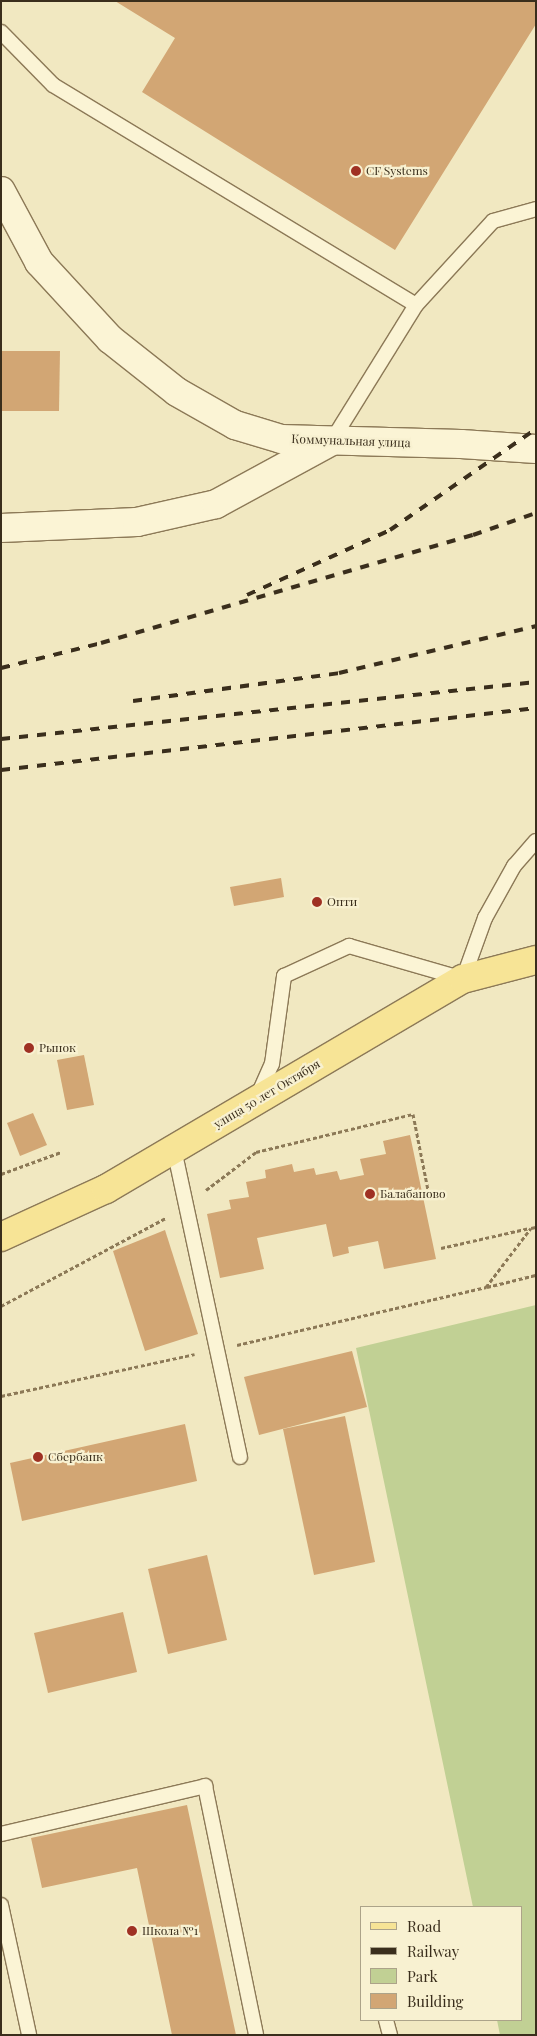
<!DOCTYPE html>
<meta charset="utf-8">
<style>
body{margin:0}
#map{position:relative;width:537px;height:2036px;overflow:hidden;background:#f1e8c1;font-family:"Playfair Display",serif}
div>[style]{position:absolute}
.green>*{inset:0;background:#c1d094}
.building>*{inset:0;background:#d2a674}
.path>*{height:3px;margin-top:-1.5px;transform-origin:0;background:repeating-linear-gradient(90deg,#8c7957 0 4px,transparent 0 6.5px)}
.roads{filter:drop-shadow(1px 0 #8c7957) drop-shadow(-1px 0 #8c7957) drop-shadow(0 1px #8c7957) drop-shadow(0 -1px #8c7957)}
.lane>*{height:14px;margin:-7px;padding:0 7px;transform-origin:7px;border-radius:7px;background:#fbf4d5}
.street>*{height:28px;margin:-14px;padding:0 14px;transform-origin:14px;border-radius:14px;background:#fbf4d5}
.primary>*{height:28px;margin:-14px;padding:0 14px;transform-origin:14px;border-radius:14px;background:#f7e496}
.rail>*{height:4px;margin-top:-2px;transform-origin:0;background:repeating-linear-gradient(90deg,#3a2e1c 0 9px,transparent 0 18px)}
.dots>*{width:14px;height:14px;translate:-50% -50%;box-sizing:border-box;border:2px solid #f8f1d1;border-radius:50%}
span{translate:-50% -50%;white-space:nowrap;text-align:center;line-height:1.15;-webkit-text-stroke:4.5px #f8f1d1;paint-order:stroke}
.poi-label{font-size:12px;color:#3a2e1c}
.left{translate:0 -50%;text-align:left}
.street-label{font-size:12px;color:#3a2e1c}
.frame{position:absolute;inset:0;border:2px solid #3a2e1c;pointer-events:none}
.legend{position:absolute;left:360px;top:1906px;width:162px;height:115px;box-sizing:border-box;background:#f8f1d1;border:1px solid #aca389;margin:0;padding:6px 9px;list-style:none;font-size:15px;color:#3a2e1c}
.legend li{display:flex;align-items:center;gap:10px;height:25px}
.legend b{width:25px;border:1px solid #aca389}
</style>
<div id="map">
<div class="green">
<i style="clip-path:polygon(536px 1305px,536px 2035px,500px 2035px,497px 2020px,521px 2020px,521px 1907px,473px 1907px,356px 1348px)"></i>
</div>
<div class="building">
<i style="clip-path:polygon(115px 1px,536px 1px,536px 24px,395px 250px,142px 92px,175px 38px)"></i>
<i style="clip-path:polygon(1px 351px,60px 351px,59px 411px,1px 411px)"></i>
<i style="clip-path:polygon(281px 878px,284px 897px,234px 906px,230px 887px)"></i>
<i style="clip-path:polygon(84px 1055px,94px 1105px,67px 1110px,57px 1060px)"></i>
<i style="clip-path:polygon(33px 1113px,47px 1145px,20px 1156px,7px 1123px)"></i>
<i style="clip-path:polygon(410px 1135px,436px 1259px,384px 1269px,378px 1241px,348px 1247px,349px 1253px,333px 1257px,326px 1224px,257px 1238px,264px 1269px,220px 1278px,207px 1214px,231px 1209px,229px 1200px,249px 1197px,246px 1182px,266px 1178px,265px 1170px,292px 1164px,294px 1172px,314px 1168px,316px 1175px,337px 1171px,340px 1180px,364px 1175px,360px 1159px,386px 1154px,383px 1141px)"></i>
<i style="clip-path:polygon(165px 1230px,198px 1334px,145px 1351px,113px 1251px)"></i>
<i style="clip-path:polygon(352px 1351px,367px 1407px,259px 1435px,244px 1377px)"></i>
<i style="clip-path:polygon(345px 1416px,375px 1562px,314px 1575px,283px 1429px)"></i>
<i style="clip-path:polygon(185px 1424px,197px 1481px,22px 1521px,10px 1463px)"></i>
<i style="clip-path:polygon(207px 1555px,227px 1640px,168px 1654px,148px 1569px)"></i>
<i style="clip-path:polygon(123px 1612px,137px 1672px,48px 1693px,34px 1633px)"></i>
<i style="clip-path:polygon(187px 1805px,236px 2035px,172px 2035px,137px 1868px,42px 1888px,31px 1838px)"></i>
</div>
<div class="path">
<i style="left:1px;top:1174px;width:64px;rotate:-20.1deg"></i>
<i style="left:206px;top:1190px;width:63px;rotate:-37.2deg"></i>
<i style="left:256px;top:1152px;width:162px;rotate:-13.6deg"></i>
<i style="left:413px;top:1114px;width:83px;rotate:78.8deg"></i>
<i style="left:441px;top:1248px;width:91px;rotate:-12.7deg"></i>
<i style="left:487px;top:1287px;width:50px;rotate:-13.8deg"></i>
<i style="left:1px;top:1306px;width:187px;rotate:-28.1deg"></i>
<i style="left:237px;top:1345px;width:256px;rotate:-13.1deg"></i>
<i style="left:486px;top:1287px;width:74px;rotate:-52.7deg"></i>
<i style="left:531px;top:1228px;width:5px;rotate:-11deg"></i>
<i style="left:1px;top:1396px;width:198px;rotate:-12.2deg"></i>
</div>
<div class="roads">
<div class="lane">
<i style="left:1px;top:32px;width:74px;rotate:45.5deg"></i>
<i style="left:53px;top:85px;width:424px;rotate:31.2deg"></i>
<i style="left:331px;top:442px;width:161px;rotate:-58.2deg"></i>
<i style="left:416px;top:305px;width:114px;rotate:-47.5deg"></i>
<i style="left:493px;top:221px;width:45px;rotate:-15.6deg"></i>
<i style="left:258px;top:1095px;width:34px;rotate:-66deg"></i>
<i style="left:272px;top:1064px;width:89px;rotate:-82.2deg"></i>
<i style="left:284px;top:976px;width:72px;rotate:-24.8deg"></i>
<i style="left:349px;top:946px;width:119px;rotate:16.1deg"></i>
<i style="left:463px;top:979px;width:65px;rotate:-70.2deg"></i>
<i style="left:485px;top:918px;width:60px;rotate:-60.9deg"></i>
<i style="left:514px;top:866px;width:33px;rotate:-49deg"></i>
<i style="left:174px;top:1149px;width:315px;rotate:77.9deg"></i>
<i style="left:1px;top:1834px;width:210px;rotate:-13.2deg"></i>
<i style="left:205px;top:1786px;width:254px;rotate:78.4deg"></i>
<i style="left:1px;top:1905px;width:133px;rotate:77.8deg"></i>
<i style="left:386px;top:2020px;width:16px;rotate:75deg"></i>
</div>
<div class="street">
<i style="left:1px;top:191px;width:81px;rotate:61.8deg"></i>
<i style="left:39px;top:262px;width:105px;rotate:47.3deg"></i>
<i style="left:110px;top:339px;width:85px;rotate:38.3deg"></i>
<i style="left:177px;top:392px;width:67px;rotate:29.6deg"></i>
<i style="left:235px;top:425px;width:48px;rotate:16.9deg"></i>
<i style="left:281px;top:439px;width:180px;rotate:1.6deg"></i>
<i style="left:461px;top:444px;width:75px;rotate:3.8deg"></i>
<i style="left:1px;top:528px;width:136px;rotate:-2.5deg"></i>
<i style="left:137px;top:522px;width:81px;rotate:-12.8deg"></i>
<i style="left:216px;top:504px;width:130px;rotate:-28.5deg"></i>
</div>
<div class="primary">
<i style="left:1px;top:1237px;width:115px;rotate:-24.6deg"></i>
<i style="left:106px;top:1189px;width:414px;rotate:-30.5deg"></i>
<i style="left:463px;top:979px;width:75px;rotate:-14.6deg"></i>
</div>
</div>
<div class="rail">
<i style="left:247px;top:595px;width:157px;rotate:-24.4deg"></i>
<i style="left:390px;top:530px;width:178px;rotate:-34.7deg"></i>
<i style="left:1px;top:668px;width:103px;rotate:-14deg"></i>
<i style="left:101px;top:643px;width:387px;rotate:-16.2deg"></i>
<i style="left:473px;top:535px;width:67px;rotate:-19.2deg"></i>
<i style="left:133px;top:701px;width:208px;rotate:-7.7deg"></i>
<i style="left:339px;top:673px;width:203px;rotate:-13.4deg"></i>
<i style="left:1px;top:739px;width:538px;rotate:-6.08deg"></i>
<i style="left:1px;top:770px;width:539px;rotate:-6.61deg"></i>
</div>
<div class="dots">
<i style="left:356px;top:171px;background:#9f3123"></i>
<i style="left:317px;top:902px;background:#9f3123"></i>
<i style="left:29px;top:1048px;background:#9f3123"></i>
<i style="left:370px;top:1194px;background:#9f3123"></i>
<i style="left:38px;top:1457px;background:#9f3123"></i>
<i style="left:132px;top:1931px;background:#9f3123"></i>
</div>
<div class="poi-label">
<span class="left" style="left:366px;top:171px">CF Systems</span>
<span class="left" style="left:327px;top:902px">Опти</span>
<span class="left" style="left:39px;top:1048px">Рынок</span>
<span class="left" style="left:380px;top:1194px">Балабаново</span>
<span class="left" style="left:48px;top:1457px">Сбербанк</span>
<span class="left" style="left:142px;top:1931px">Школа №1</span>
</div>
<div class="street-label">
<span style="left:351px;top:441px;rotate:2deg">Коммунальная улица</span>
<span style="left:267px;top:1094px;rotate:-31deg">улица 50 лет Октября</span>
</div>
<div class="frame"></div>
<ul class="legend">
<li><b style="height:6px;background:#f7e496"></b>Road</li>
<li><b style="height:6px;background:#3a2e1c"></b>Railway</li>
<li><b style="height:14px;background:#c1d094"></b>Park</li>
<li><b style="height:14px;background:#d2a674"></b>Building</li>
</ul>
</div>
